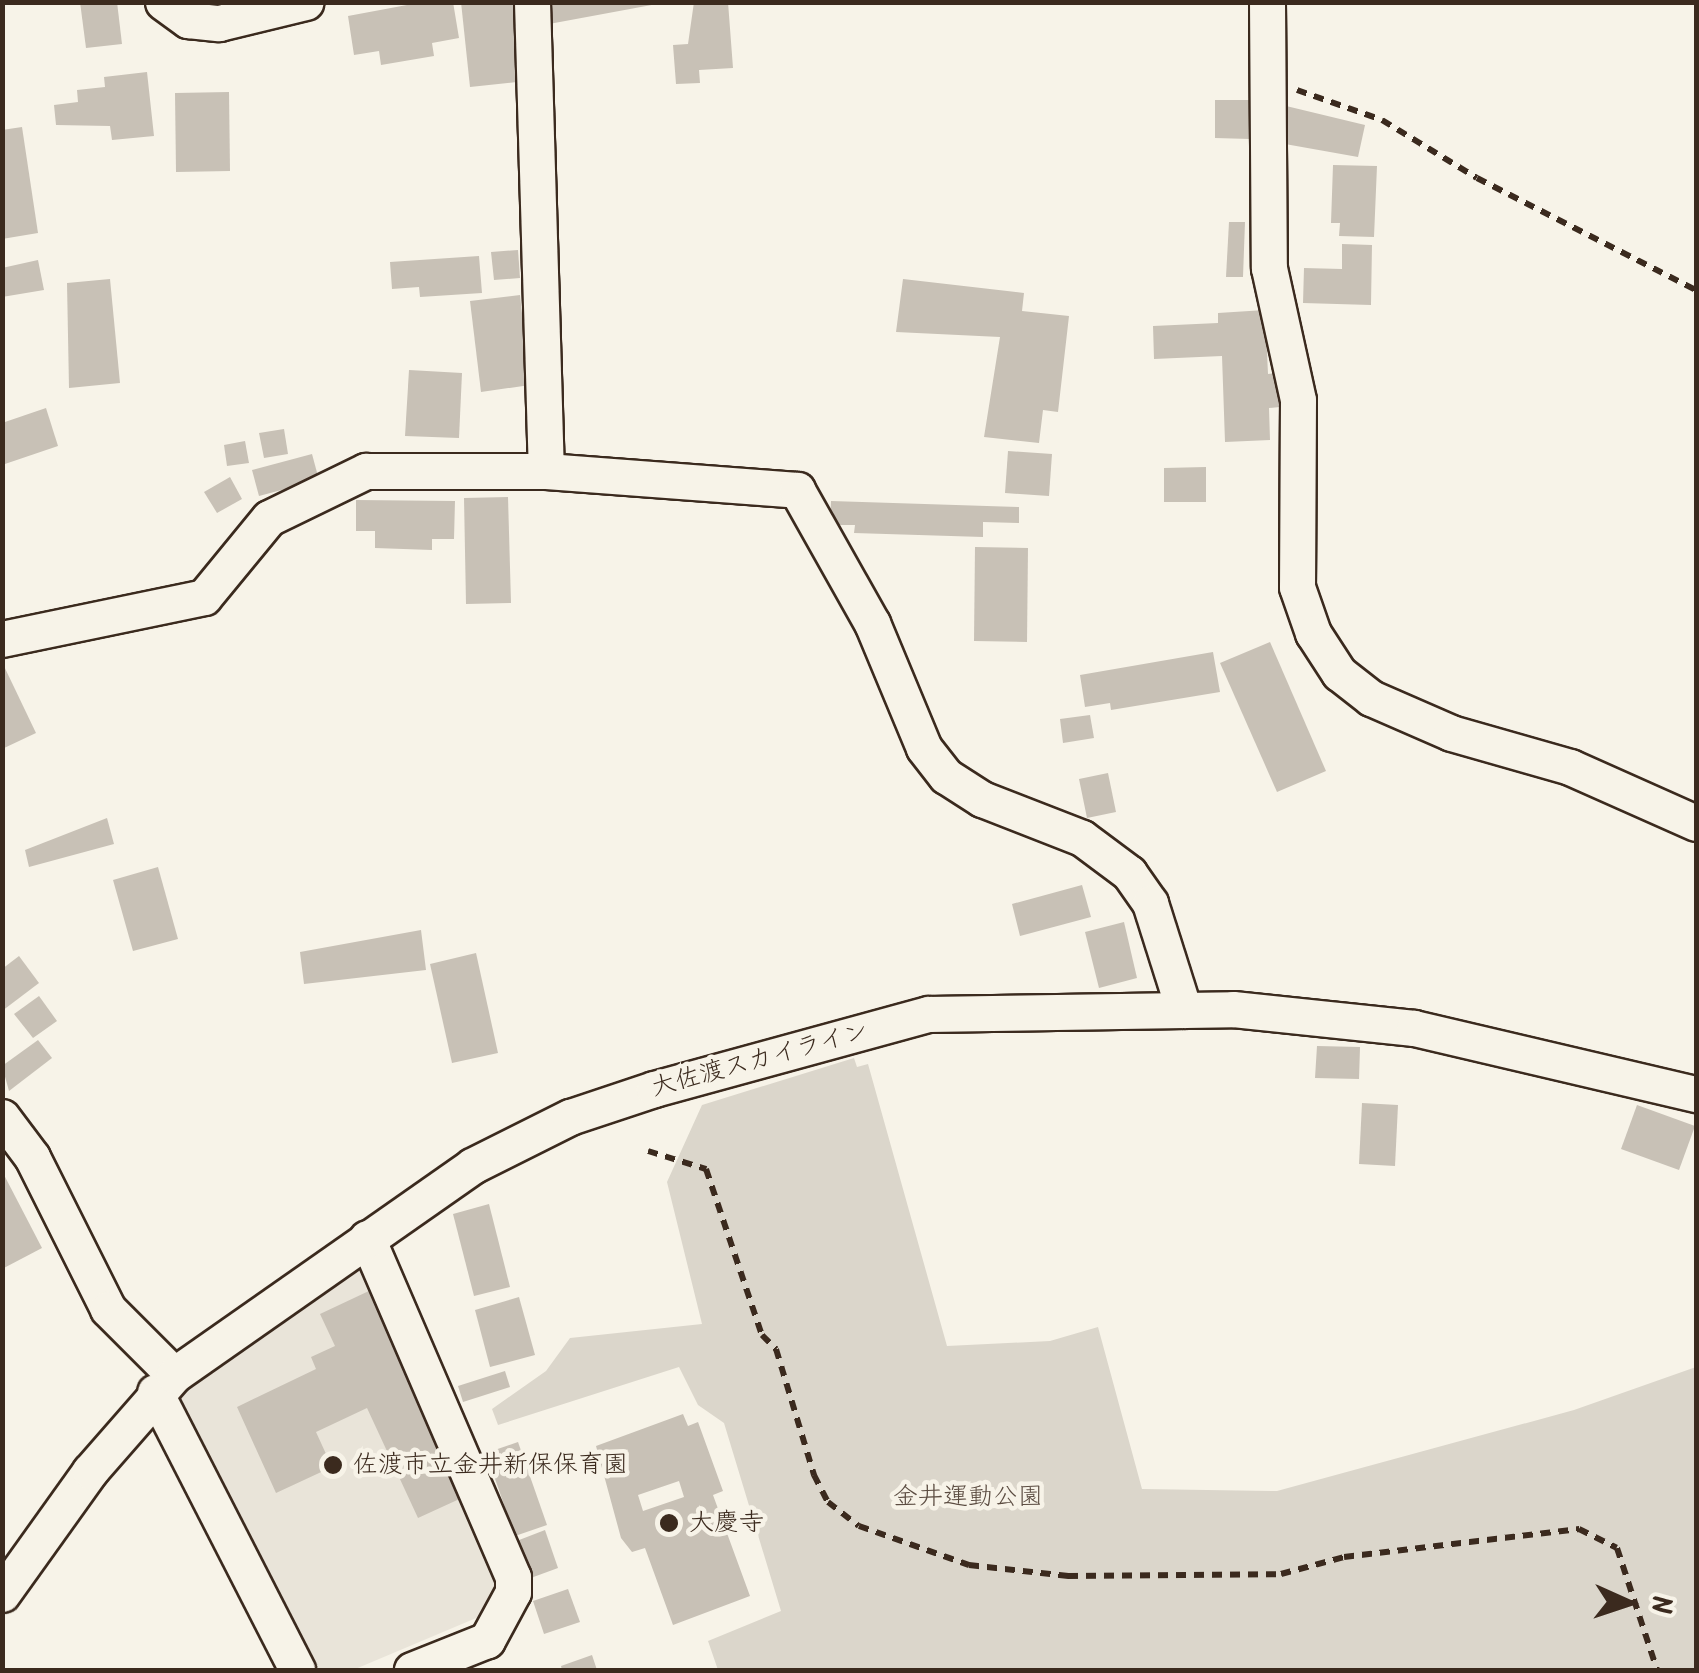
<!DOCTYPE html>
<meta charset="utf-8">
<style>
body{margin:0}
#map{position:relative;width:1699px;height:1673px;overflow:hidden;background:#f7f3e8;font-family:Kalam,"Klee One",sans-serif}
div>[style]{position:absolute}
.built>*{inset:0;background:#e9e4d9}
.green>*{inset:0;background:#dbd6cb}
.building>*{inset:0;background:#c8c1b6}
.path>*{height:6px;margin-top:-3px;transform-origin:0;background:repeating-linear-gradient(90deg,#3b2a1e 0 10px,transparent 0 18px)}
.roads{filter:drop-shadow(2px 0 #3b2a1e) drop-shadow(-2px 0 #3b2a1e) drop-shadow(0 2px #3b2a1e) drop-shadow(0 -2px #3b2a1e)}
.minor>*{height:35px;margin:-17.5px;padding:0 17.5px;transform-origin:17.5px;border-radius:17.5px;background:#f7f3e8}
.dots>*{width:28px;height:28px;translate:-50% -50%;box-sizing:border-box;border:5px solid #f7f3e8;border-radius:50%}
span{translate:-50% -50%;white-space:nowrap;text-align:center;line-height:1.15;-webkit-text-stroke:9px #f7f3e8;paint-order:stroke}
.street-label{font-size:25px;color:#3b2a1e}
.poi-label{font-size:25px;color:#3b2a1e}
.left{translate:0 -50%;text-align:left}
.park-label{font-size:25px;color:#5b4c41}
.frame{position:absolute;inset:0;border:5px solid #3b2a1e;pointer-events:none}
.north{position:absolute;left:1579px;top:1553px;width:100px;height:100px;-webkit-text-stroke:8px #f7f3e8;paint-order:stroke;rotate:93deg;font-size:28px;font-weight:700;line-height:40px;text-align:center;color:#3b2a1e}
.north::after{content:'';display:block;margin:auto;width:35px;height:45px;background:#3b2a1e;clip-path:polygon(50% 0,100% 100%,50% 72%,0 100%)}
</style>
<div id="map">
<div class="built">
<i style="clip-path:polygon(372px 1261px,507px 1605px,353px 1670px,319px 1670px,171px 1403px,213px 1364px)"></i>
</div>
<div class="green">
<i style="clip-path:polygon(854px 1058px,857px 1067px,868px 1064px,947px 1346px,1050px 1341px,1098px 1327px,1142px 1489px,1277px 1491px,1574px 1410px,1696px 1367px,1696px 1670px,718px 1670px,708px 1641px,781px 1611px,724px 1423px,698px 1405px,679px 1367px,498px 1425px,492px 1409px,546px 1371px,570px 1338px,702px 1324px,667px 1182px,702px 1105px)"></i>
</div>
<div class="building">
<i style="clip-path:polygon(80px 2px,117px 2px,122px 44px,86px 48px)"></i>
<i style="clip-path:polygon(423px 2px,453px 2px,459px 38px,432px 43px,434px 56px,381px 65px,379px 51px,354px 55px,348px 16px)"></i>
<i style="clip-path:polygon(461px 2px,519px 2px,526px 81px,470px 87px)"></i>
<i style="clip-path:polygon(545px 2px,657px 2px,657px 4px,549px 24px)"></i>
<i style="clip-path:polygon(694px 2px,728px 2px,733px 68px,699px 70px,700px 83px,676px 84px,673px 45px,688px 44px)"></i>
<i style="clip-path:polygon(147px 72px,154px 136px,112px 140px,110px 126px,56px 125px,54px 105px,78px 102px,77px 90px,105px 87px,104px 77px)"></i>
<i style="clip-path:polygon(229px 92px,230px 171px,176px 172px,175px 93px)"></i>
<i style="clip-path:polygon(1215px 100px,1250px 100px,1250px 139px,1215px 138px)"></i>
<i style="clip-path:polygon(1282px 105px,1365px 125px,1358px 157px,1285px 144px)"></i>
<i style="clip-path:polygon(22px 127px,38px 233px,2px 239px,2px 130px)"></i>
<i style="clip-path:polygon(1333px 165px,1377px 166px,1374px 237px,1339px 236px,1340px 223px,1331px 223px)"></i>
<i style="clip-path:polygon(1229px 222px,1245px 222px,1243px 277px,1226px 277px)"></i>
<i style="clip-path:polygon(1342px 244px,1372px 245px,1371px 305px,1303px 303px,1304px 268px,1342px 269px)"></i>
<i style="clip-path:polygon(518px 250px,520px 278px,494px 280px,491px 252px)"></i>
<i style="clip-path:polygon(479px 256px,482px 293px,420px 297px,419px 287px,392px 289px,390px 262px)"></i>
<i style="clip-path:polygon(38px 260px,44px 290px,2px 297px,2px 268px)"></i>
<i style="clip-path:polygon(110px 279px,120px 383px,69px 388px,67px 283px)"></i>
<i style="clip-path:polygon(903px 279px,1024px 293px,1022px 311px,1069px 316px,1058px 412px,1043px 410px,1039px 443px,984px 437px,1000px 337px,896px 332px)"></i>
<i style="clip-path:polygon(520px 295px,530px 385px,481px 392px,470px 301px)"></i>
<i style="clip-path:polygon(1265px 310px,1268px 374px,1278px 373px,1280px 407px,1269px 408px,1270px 440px,1225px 442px,1222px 356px,1154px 359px,1153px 326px,1218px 323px,1218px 313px)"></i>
<i style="clip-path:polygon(409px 370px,462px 373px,459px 438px,405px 436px)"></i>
<i style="clip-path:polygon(46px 408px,58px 446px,2px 465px,2px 423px)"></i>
<i style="clip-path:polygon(284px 429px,288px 454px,264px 458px,259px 433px)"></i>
<i style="clip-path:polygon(245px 441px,249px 463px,227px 466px,224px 445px)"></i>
<i style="clip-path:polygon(1008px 451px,1052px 454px,1049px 496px,1005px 493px)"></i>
<i style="clip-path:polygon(312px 454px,319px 480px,259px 496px,252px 470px)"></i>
<i style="clip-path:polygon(1206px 467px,1206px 502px,1164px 502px,1164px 468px)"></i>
<i style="clip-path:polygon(230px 477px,242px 499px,217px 513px,204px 492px)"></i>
<i style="clip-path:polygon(508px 497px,511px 603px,466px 604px,464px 498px)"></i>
<i style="clip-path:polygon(356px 500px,455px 501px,454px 539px,432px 539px,432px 550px,375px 548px,375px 531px,356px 531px)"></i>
<i style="clip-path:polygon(831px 501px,1019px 507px,1019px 523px,983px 522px,983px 537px,854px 533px,855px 525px,830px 525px)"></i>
<i style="clip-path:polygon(975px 547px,1028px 548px,1027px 642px,974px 641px)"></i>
<i style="clip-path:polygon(1270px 642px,1326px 771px,1277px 792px,1220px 663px)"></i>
<i style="clip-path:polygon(1213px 652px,1220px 692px,1111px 710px,1110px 703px,1085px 707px,1080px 675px)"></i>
<i style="clip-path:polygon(2px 662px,36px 733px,2px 749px)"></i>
<i style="clip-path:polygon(1090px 715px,1094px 738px,1063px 743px,1060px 719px)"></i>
<i style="clip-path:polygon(1108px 773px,1116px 812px,1087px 818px,1079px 779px)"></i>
<i style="clip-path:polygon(107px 818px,114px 844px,29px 867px,25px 850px)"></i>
<i style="clip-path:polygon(158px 867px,178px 939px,133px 951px,113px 880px)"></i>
<i style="clip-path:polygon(1082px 885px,1091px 917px,1020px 936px,1012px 904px)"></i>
<i style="clip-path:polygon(1124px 922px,1137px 978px,1099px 988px,1085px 932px)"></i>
<i style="clip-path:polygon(421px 930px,426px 970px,304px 984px,300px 952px)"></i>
<i style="clip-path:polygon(476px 953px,498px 1053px,452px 1063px,430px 964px)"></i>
<i style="clip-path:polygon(19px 956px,39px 983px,2px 1011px,2px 969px)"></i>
<i style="clip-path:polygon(39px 996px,57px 1021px,33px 1038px,14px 1014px)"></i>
<i style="clip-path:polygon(38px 1040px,52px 1058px,9px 1091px,2px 1066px)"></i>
<i style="clip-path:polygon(1317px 1046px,1360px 1047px,1359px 1079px,1315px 1078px)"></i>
<i style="clip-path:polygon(1362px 1103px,1398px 1105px,1395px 1166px,1359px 1164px)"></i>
<i style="clip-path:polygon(1637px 1105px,1695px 1126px,1679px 1170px,1621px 1149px)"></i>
<i style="clip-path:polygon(2px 1171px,42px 1248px,2px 1269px)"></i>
<i style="clip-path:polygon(489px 1204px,510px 1287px,474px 1296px,453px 1214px)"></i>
<i style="clip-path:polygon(371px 1290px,466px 1496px,418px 1518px,367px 1408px,316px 1432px,332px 1467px,276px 1493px,237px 1407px,316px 1369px,311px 1357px,335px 1346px,320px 1314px)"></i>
<i style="clip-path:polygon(519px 1297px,535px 1355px,490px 1367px,475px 1310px)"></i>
<i style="clip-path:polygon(505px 1371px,510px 1387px,463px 1402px,458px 1386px)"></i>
<i style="clip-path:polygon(evenodd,683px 1414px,688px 1426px,698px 1422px,723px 1491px,713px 1495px,750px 1596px,673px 1625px,645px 1548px,632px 1552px,621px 1538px,596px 1446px,683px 1414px,679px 1481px,684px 1497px,643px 1511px,638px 1495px,679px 1481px)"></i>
<i style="clip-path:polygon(518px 1442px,547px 1525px,515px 1536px,486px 1453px)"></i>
<i style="clip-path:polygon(545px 1530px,558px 1568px,528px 1579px,514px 1542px)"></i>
<i style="clip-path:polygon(568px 1589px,580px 1622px,544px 1634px,533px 1601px)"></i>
<i style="clip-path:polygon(592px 1655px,597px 1670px,562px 1670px,561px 1666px)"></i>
</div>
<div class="path">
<i style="left:1297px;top:90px;width:90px;rotate:19.4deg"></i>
<i style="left:1382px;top:120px;width:111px;rotate:31.4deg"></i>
<i style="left:1477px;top:178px;width:246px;rotate:27.1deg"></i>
<i style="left:648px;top:1151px;width:61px;rotate:17.2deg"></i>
<i style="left:706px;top:1169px;width:175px;rotate:71.4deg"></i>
<i style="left:762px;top:1335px;width:20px;rotate:45deg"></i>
<i style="left:776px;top:1349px;width:132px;rotate:73.2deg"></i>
<i style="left:814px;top:1475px;width:30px;rotate:63deg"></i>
<i style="left:828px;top:1502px;width:39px;rotate:38deg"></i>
<i style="left:859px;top:1526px;width:117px;rotate:19.5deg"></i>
<i style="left:969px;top:1565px;width:100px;rotate:6.3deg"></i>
<i style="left:1068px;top:1576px;width:213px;rotate:-0.5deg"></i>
<i style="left:1281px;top:1574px;width:65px;rotate:-15.1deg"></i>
<i style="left:1344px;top:1557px;width:237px;rotate:-6.8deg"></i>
<i style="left:1579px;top:1529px;width:42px;rotate:26.6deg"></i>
<i style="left:1617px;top:1548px;width:128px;rotate:71.8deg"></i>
</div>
<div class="roads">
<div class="minor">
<i style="left:163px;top:2px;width:31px;rotate:36deg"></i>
<i style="left:188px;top:20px;width:31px;rotate:6deg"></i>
<i style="left:219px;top:23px;width:89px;rotate:-13.6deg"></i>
<i style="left:532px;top:2px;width:469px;rotate:88.3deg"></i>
<i style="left:1267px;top:2px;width:266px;rotate:89.6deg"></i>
<i style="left:1269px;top:268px;width:135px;rotate:77.6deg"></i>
<i style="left:1298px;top:400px;width:187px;rotate:90.3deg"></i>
<i style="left:1297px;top:587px;width:49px;rotate:70.8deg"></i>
<i style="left:1313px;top:633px;width:48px;rotate:57deg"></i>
<i style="left:1339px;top:673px;width:41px;rotate:38deg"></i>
<i style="left:1371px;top:698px;width:87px;rotate:23.6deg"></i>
<i style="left:1451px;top:733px;width:124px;rotate:15.9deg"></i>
<i style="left:1570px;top:767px;width:138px;rotate:24deg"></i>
<i style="left:2px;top:639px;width:206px;rotate:-11.7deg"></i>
<i style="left:204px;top:597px;width:102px;rotate:-50.6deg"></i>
<i style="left:269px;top:518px;width:108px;rotate:-25.9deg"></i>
<i style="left:366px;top:471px;width:180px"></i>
<i style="left:546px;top:471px;width:252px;rotate:4.3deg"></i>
<i style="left:797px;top:490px;width:153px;rotate:60.6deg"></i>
<i style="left:872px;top:623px;width:135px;rotate:67.4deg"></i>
<i style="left:924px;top:748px;width:36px;rotate:52deg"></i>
<i style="left:946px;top:776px;width:43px;rotate:32.6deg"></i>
<i style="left:982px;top:799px;width:107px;rotate:21.3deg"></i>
<i style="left:1082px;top:838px;width:59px;rotate:36.7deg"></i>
<i style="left:1129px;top:873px;width:37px;rotate:55deg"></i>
<i style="left:1150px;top:903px;width:112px;rotate:72.4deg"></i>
<i style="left:2px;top:1117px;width:50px;rotate:53.1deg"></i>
<i style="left:32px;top:1157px;width:170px;rotate:63.4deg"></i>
<i style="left:108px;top:1309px;width:93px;rotate:45deg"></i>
<i style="left:367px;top:1238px;width:369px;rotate:66.7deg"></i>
<i style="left:513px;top:1577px;width:15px;rotate:90deg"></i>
<i style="left:513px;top:1592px;width:55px;rotate:118.4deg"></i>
<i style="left:487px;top:1640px;width:81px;rotate:158.2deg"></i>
<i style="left:155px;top:1392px;width:312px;rotate:62.9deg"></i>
<i style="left:2px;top:1594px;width:151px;rotate:-54.4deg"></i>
<i style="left:90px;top:1471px;width:128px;rotate:-48.8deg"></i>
<i style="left:174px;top:1375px;width:364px;rotate:-35deg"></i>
<i style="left:472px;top:1166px;width:110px;rotate:-26.6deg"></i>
<i style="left:570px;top:1117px;width:89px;rotate:-18.4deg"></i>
<i style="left:654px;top:1089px;width:284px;rotate:-15.3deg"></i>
<i style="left:928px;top:1014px;width:305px;rotate:-0.9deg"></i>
<i style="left:1233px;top:1009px;width:182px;rotate:6deg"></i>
<i style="left:1414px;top:1028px;width:290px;rotate:13.2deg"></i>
</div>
</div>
<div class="dots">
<i style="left:333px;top:1465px;background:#3b2a1e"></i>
<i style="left:669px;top:1523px;background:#3b2a1e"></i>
</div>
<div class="street-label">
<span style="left:760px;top:1060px;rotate:-15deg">大佐渡スカイライン</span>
</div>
<div class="poi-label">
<span class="left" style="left:353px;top:1465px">佐渡市立金井新保保育園</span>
<span class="left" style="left:689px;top:1523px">大慶寺</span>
</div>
<div class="park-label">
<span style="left:968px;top:1497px">金井運動公園</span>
</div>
<div class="frame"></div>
<div class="north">N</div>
</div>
